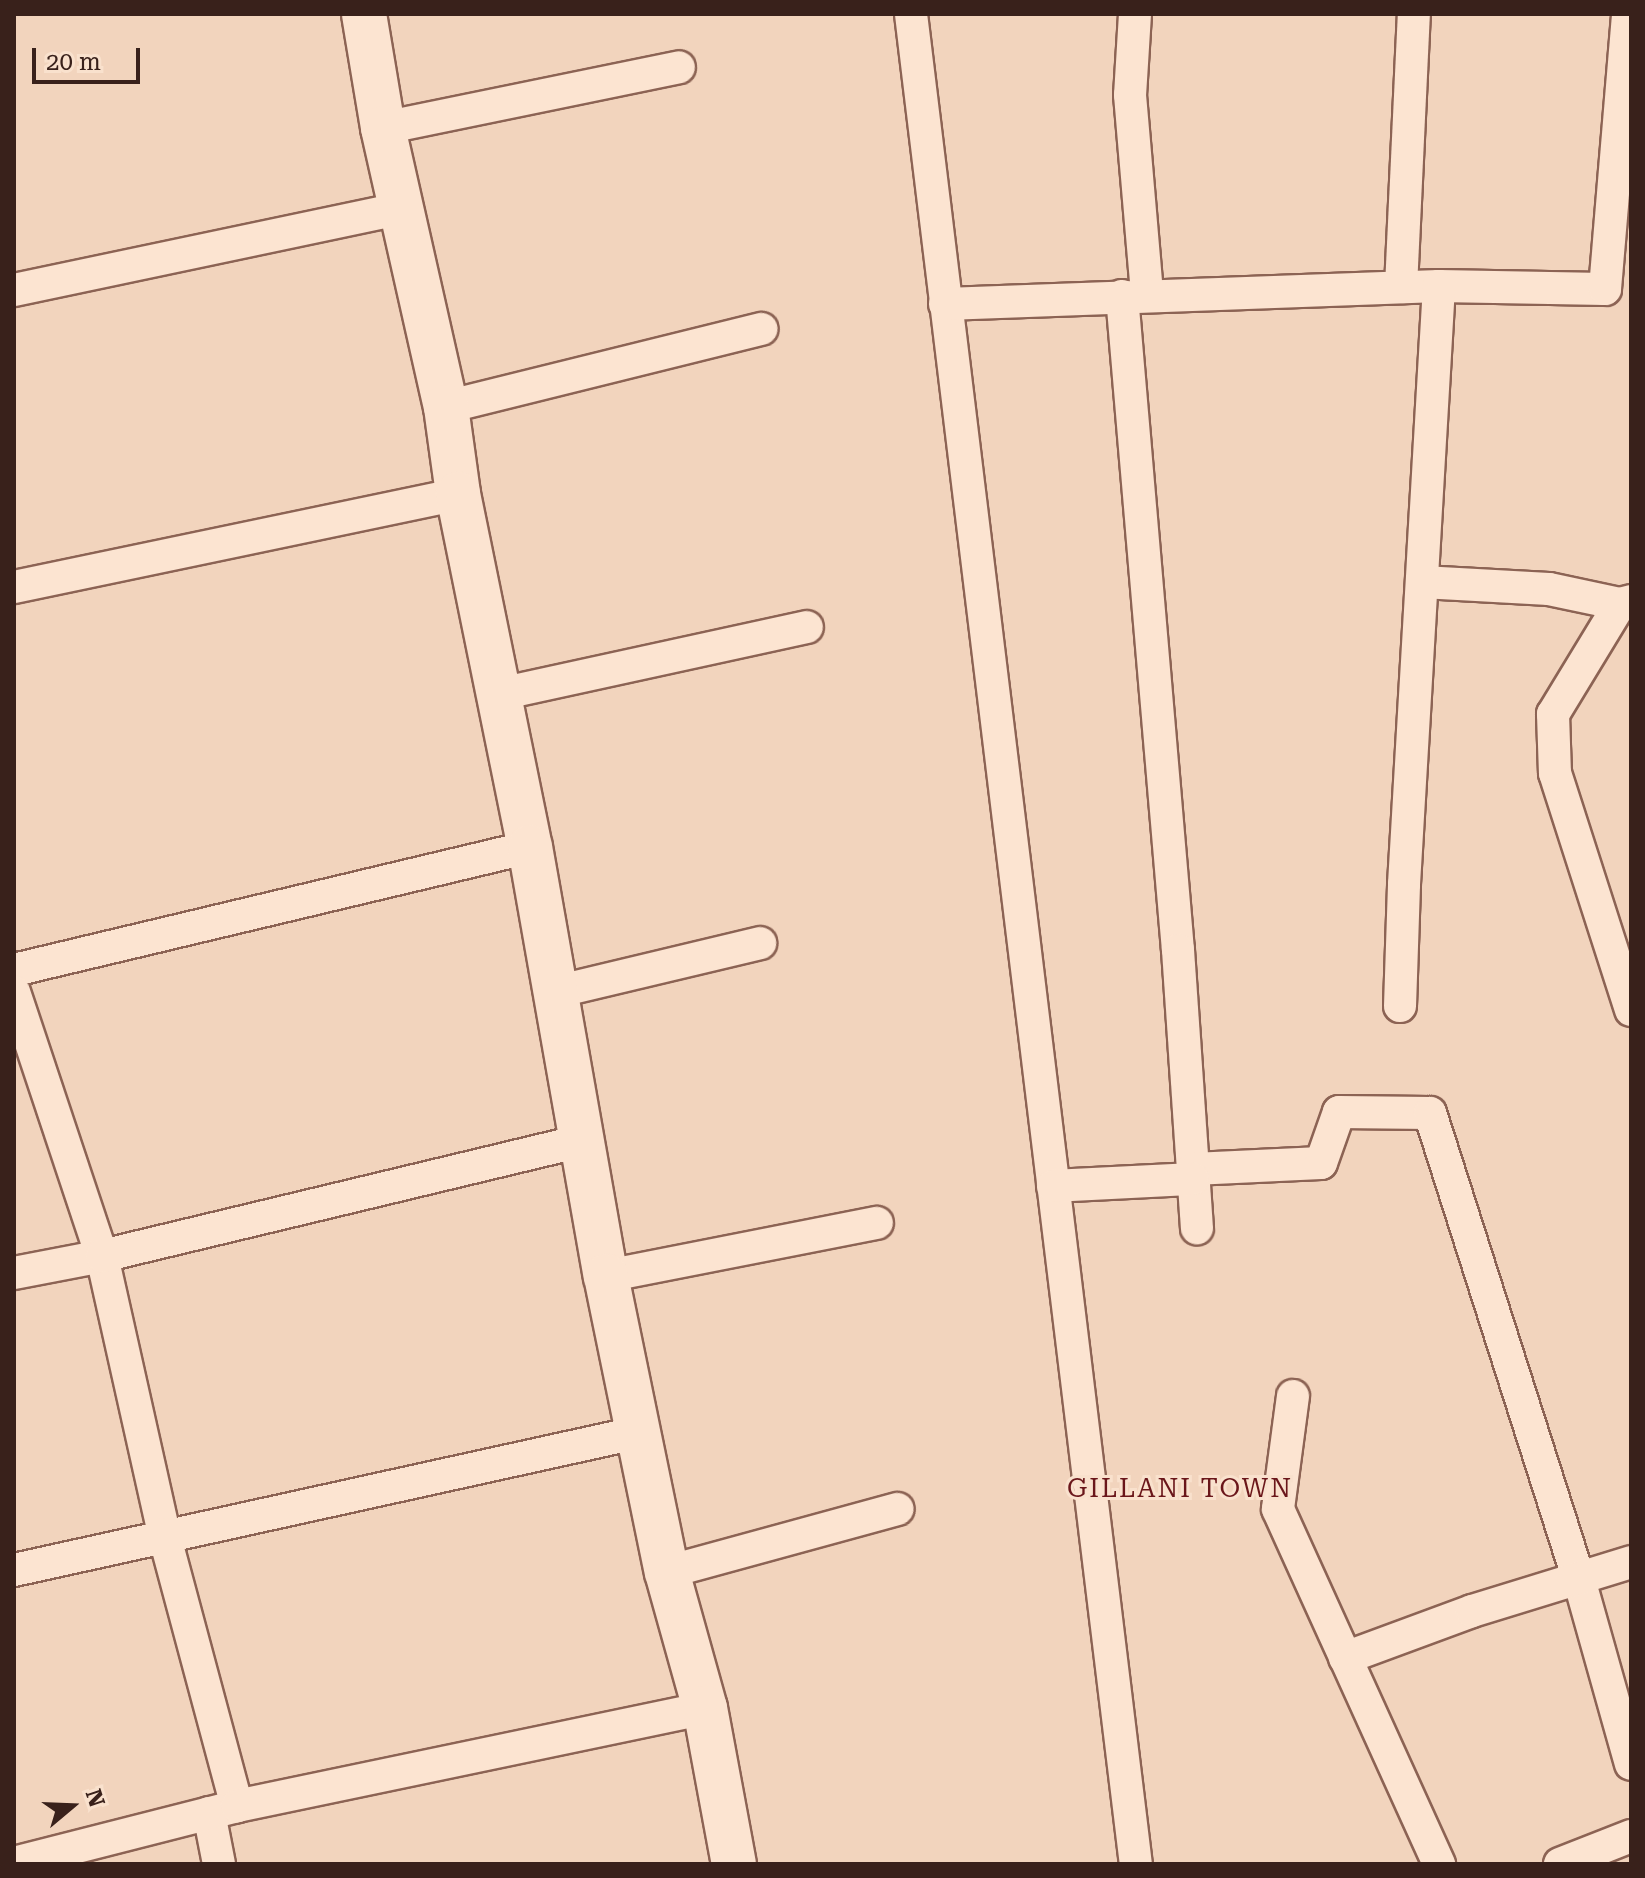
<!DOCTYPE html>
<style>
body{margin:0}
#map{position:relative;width:1645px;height:1878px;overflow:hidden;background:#f2d4bd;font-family:"Roboto Serif",serif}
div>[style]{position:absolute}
.roads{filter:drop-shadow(2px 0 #8c6354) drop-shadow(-2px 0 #8c6354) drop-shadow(0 2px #8c6354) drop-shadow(0 -2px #8c6354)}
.street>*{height:32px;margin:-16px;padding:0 16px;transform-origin:16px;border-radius:16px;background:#fce4d1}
.secondary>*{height:44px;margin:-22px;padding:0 22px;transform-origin:22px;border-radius:22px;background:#fce4d1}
span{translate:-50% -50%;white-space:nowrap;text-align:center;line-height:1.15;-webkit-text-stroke:6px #f9e1cd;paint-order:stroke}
.neighbourhood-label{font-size:26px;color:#6a161a;letter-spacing:2px}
.frame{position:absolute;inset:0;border:16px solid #39211b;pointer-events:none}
.north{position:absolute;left:32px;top:1766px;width:80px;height:80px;-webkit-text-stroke:6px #f9e1cd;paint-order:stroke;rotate:71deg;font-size:22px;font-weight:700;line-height:32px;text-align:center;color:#39211b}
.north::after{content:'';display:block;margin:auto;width:28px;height:36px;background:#39211b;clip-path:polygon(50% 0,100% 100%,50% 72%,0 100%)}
.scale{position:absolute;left:32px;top:48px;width:108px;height:36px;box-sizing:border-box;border:4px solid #39211b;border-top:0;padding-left:10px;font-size:24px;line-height:28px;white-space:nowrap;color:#39211b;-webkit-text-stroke:6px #f9e1cd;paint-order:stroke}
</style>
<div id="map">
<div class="roads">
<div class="street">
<i style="left:911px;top:14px;width:1864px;rotate:83.07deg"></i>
<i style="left:1135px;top:14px;width:81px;rotate:93.5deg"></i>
<i style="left:1130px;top:95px;width:201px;rotate:85.1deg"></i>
<i style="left:383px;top:128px;width:302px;rotate:-11.6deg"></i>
<i style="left:1401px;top:287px;width:273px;rotate:-87.3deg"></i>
<i style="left:14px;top:290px;width:397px;rotate:-11.9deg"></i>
<i style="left:1122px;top:296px;width:656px;rotate:85.11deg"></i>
<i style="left:1178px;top:950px;width:279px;rotate:86.1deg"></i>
<i style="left:945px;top:304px;width:494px;rotate:-2.1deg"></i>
<i style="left:1439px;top:286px;width:166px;rotate:1deg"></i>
<i style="left:1605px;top:289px;width:276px;rotate:-85.2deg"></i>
<i style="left:446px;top:407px;width:325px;rotate:-13.9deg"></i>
<i style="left:1422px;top:582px;width:127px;rotate:3.2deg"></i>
<i style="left:1549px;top:589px;width:73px;rotate:11.9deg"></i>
<i style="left:1620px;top:604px;width:11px;rotate:-15deg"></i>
<i style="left:14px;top:587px;width:454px;rotate:-11.8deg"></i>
<i style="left:1620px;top:604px;width:129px;rotate:121.3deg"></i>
<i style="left:1553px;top:714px;width:59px;rotate:88.1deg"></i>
<i style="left:1555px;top:773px;width:249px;rotate:72.2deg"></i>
<i style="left:500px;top:694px;width:314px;rotate:-12.3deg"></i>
<i style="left:14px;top:970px;width:530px;rotate:-13.41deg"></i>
<i style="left:14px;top:992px;width:278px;rotate:71.6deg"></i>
<i style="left:102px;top:1256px;width:285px;rotate:77.4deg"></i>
<i style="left:164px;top:1534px;width:282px;rotate:75deg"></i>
<i style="left:555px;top:992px;width:211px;rotate:-13.4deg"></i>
<i style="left:1400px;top:1006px;width:122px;rotate:-88.1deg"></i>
<i style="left:1404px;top:884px;width:599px;rotate:-86.65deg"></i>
<i style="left:1193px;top:1169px;width:128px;rotate:-2.7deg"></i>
<i style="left:1321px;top:1163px;width:54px;rotate:-70.6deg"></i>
<i style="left:1339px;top:1112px;width:91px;rotate:0.6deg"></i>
<i style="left:1430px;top:1113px;width:489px;rotate:72.3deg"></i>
<i style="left:1579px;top:1579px;width:192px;rotate:74.3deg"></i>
<i style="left:1053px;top:1186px;width:140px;rotate:-2.9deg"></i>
<i style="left:14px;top:1273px;width:90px;rotate:-10.9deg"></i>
<i style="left:102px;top:1256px;width:497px;rotate:-13.5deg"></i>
<i style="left:606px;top:1276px;width:276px;rotate:-11.1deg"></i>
<i style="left:1293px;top:1396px;width:114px;rotate:97.6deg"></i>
<i style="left:1278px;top:1509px;width:390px;rotate:65.6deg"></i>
<i style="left:14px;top:1570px;width:641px;rotate:-12.43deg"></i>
<i style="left:667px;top:1572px;width:239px;rotate:-15.3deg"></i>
<i style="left:1345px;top:1658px;width:135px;rotate:-20.3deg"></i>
<i style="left:1472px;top:1611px;width:166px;rotate:-17.1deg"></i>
<i style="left:209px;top:1813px;width:52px;rotate:78.9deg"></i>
<i style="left:14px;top:1863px;width:230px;rotate:-14.3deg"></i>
<i style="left:237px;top:1806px;width:478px;rotate:-11.8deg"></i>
<i style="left:1560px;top:1864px;width:76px;rotate:-21.5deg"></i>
</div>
<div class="secondary">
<i style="left:364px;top:14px;width:116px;rotate:80.5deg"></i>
<i style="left:383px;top:128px;width:286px;rotate:77.3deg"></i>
<i style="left:446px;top:407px;width:88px;rotate:82.1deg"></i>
<i style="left:458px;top:494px;width:360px;rotate:78.5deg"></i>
<i style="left:530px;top:847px;width:436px;rotate:80deg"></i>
<i style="left:606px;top:1276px;width:302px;rotate:78.4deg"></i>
<i style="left:667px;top:1572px;width:141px;rotate:74.4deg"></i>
<i style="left:705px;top:1708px;width:159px;rotate:79.5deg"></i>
</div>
</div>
<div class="neighbourhood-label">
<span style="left:1180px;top:1489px">GILLANI TOWN</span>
</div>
<div class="frame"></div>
<div class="north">N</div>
<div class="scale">20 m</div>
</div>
